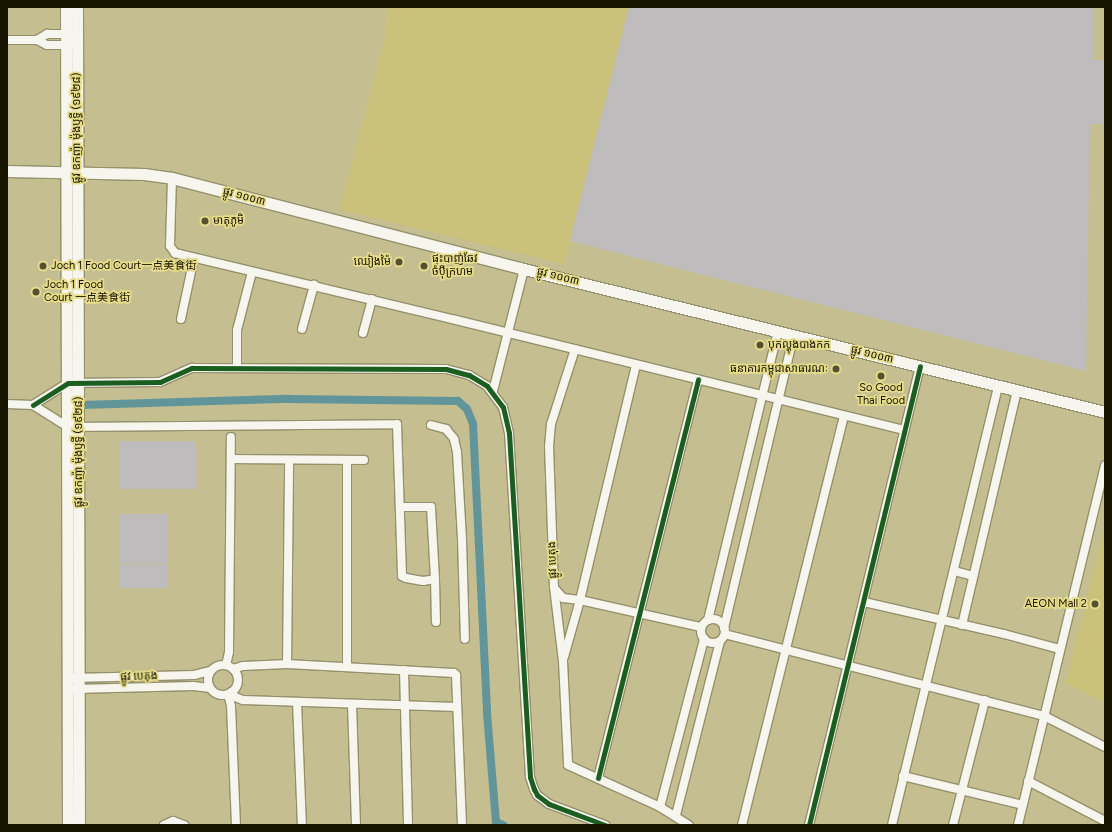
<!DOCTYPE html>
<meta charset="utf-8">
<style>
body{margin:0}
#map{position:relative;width:1112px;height:832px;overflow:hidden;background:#c4be91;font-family:Figtree,"Noto Sans SC","Noto Sans Khmer",sans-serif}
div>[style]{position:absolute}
.built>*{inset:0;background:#cac17a}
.green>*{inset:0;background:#bebcbd}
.canal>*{height:8px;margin:-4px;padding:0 4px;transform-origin:4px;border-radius:4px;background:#619599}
.roads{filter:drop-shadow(1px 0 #94906b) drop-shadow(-1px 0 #94906b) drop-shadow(0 1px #94906b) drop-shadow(0 -1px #94906b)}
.street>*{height:8px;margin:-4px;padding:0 4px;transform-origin:4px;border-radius:4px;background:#f6f5ee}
.street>.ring{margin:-4px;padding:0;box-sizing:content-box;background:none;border:8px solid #f6f5ee;border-radius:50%}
.secondary>*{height:11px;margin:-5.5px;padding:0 5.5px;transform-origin:5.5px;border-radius:5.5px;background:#f6f5ee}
.cycleway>*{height:5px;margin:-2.5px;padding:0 2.5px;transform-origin:2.5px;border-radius:2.5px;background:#1b5e20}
.dots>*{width:11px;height:11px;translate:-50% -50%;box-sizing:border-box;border:2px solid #e6dc89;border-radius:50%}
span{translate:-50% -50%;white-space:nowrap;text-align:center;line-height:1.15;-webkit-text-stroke:3.5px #e6dc89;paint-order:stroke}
.street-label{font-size:11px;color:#171400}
.poi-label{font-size:11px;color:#171400}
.left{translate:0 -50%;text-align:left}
.right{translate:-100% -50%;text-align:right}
.frame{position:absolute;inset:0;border:8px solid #171400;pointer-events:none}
</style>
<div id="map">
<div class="built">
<i style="clip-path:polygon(387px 7px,629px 7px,564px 264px,340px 210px,385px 36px)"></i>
<i style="clip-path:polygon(1105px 525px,1105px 703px,1066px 683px)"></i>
</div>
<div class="green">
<i style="clip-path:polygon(629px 7px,1093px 7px,1093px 60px,1105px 60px,1105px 124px,1090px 124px,1086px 371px,570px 241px)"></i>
<i style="clip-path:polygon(120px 441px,195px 441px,195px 489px,120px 489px)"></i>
<i style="clip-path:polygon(119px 514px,167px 514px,167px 563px,119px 563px)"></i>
<i style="clip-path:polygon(119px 564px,167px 564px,167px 588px,119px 588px)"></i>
</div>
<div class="canal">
<i style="left:81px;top:405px;width:208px;rotate:-1.7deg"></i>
<i style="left:289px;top:399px;width:169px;rotate:0.7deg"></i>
<i style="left:458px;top:401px;width:12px;rotate:42deg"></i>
<i style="left:467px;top:409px;width:16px;rotate:68deg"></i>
<i style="left:473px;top:424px;width:289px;rotate:87.2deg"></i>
<i style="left:487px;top:713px;width:109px;rotate:85.3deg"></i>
<i style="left:496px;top:822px;width:8px;rotate:23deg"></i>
</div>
<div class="roads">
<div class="street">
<i style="left:7px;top:40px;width:30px"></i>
<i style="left:37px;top:40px;width:12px;rotate:-31deg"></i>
<i style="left:47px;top:34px;width:24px"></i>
<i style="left:37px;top:40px;width:11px;rotate:27deg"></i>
<i style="left:47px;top:45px;width:24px"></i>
<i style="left:172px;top:178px;width:68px;rotate:91.7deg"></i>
<i style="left:170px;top:246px;width:9px;rotate:54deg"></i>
<i style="left:175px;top:253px;width:285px;rotate:13.4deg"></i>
<i style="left:452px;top:319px;width:466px;rotate:13.8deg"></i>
<i style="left:181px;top:319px;width:62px;rotate:-78deg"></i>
<i style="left:302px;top:329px;width:46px;rotate:-74.7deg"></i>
<i style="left:363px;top:333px;width:35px;rotate:-75deg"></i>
<i style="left:575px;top:349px;width:79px;rotate:107.7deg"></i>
<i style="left:551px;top:424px;width:22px;rotate:95deg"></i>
<i style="left:549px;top:446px;width:141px;rotate:88deg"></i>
<i style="left:554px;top:587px;width:75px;rotate:83.1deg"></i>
<i style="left:563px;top:661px;width:104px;rotate:87.2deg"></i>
<i style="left:568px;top:765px;width:101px;rotate:24.5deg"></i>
<i style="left:660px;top:807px;width:34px;rotate:32deg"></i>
<i style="left:237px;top:368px;width:38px;rotate:-90deg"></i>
<i style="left:237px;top:330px;width:60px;rotate:-75.5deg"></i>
<i style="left:493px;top:391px;width:126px;rotate:-75.7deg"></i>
<i style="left:7px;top:404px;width:26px;rotate:2deg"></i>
<i style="left:33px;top:405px;width:41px;rotate:32.2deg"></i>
<i style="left:68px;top:427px;width:329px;rotate:-0.5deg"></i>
<i style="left:397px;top:424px;width:152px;rotate:88.1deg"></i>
<i style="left:402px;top:576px;width:4px;rotate:27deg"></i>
<i style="left:406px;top:578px;width:17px;rotate:10deg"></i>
<i style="left:423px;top:581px;width:12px;rotate:-9deg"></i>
<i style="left:435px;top:579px;width:72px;rotate:-93.2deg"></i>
<i style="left:431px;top:507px;width:30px;rotate:180deg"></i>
<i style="left:33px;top:405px;width:41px;rotate:-32.2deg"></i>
<i style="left:68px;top:383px;width:92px;rotate:-0.6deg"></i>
<i style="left:160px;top:382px;width:35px;rotate:-24deg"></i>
<i style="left:192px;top:368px;width:254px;rotate:0.2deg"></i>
<i style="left:446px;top:369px;width:24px;rotate:15deg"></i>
<i style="left:469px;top:375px;width:21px;rotate:31deg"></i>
<i style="left:487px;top:386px;width:26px;rotate:53deg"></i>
<i style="left:503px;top:407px;width:27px;rotate:77deg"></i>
<i style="left:509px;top:433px;width:345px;rotate:86.5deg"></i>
<i style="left:530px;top:777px;width:13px;rotate:72deg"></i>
<i style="left:534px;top:789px;width:7px;rotate:63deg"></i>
<i style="left:537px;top:795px;width:15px;rotate:37deg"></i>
<i style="left:549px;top:804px;width:60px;rotate:20.6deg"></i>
<i style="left:431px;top:425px;width:16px;rotate:15deg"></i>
<i style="left:446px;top:429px;width:13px;rotate:51deg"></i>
<i style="left:454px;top:439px;width:13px;rotate:77deg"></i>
<i style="left:457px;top:452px;width:88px;rotate:86.7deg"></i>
<i style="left:462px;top:540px;width:99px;rotate:88.3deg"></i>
<i style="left:231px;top:459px;width:133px;rotate:0.4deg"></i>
<i style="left:347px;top:460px;width:207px;rotate:90deg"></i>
<i style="left:954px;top:571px;width:20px;rotate:15deg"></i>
<i style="left:435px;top:579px;width:43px;rotate:88.7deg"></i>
<i style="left:555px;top:589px;width:12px;rotate:48deg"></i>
<i style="left:563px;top:598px;width:17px;rotate:7deg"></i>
<i style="left:580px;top:600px;width:124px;rotate:12.6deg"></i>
<i style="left:864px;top:602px;width:144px;rotate:12.9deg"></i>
<i style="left:1004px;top:634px;width:58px;rotate:15deg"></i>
<i class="ring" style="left:701px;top:619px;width:16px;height:16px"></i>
<i style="left:708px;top:620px;width:297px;rotate:-76.4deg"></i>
<i style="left:962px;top:625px;width:241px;rotate:-76.8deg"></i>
<i style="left:724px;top:628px;width:301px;rotate:-76.6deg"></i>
<i style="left:725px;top:634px;width:329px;rotate:14.4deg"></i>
<i style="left:1044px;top:716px;width:68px;rotate:26.9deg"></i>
<i style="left:564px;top:657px;width:59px;rotate:-74.3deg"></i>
<i style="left:580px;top:600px;width:242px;rotate:-76.6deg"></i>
<i style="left:287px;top:664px;width:204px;rotate:-89.4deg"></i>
<i style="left:226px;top:665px;width:13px;rotate:-77deg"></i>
<i style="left:229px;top:652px;width:215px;rotate:-89.5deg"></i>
<i class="ring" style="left:208px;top:665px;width:22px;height:22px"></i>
<i style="left:233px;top:669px;width:10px;rotate:-17deg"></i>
<i style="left:243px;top:666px;width:44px;rotate:-2.6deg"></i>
<i style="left:287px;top:664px;width:167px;rotate:3.1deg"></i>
<i style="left:454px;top:673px;width:3px;rotate:45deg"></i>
<i style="left:456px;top:675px;width:150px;rotate:87.7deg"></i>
<i style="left:404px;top:670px;width:155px;rotate:88.5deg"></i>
<i style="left:73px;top:678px;width:121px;rotate:-1.4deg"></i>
<i style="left:194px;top:675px;width:16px;rotate:-14deg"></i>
<i style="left:75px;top:689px;width:118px;rotate:-1.5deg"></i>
<i style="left:193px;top:686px;width:17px;rotate:7deg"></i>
<i style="left:231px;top:692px;width:6px;rotate:51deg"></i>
<i style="left:235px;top:697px;width:9px;rotate:21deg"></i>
<i style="left:243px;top:700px;width:214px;rotate:1.9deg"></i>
<i style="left:228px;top:694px;width:12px;rotate:76deg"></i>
<i style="left:231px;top:706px;width:119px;rotate:87.6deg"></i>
<i style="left:297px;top:702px;width:123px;rotate:87.7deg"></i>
<i style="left:352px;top:704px;width:121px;rotate:88.1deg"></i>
<i style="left:903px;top:776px;width:123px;rotate:13.6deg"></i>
<i style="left:598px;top:778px;width:411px;rotate:-75.9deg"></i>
<i style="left:1028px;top:781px;width:87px;rotate:27.5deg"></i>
<i style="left:660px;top:807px;width:174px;rotate:-75.3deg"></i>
<i style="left:676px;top:815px;width:179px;rotate:-75.8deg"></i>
<i style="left:164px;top:825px;width:10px;rotate:-24deg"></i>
<i style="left:173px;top:821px;width:12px;rotate:20deg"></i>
<i style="left:742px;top:825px;width:422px;rotate:-76deg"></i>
<i style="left:809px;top:825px;width:472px;rotate:-76.4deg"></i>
<i style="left:892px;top:825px;width:452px;rotate:-76.4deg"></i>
<i style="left:953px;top:825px;width:129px;rotate:-75.6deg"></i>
<i style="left:1018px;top:825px;width:370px;rotate:-76.4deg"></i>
</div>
<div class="secondary">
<i style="left:66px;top:7px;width:818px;rotate:89.86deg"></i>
<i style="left:77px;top:7px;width:818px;rotate:89.86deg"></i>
<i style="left:7px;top:171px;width:137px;rotate:1.3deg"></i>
<i style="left:144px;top:174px;width:28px;rotate:8deg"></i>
<i style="left:172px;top:178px;width:359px;rotate:14.5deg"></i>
<i style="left:520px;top:268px;width:602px;rotate:13.83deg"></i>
</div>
</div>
<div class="cycleway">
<i style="left:33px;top:405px;width:41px;rotate:-32.2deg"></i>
<i style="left:68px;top:383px;width:92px;rotate:-0.6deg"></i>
<i style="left:160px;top:382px;width:35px;rotate:-24deg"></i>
<i style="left:192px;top:368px;width:254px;rotate:0.2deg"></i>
<i style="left:446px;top:369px;width:24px;rotate:15deg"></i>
<i style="left:469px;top:375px;width:21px;rotate:31deg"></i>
<i style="left:487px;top:386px;width:26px;rotate:53deg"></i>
<i style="left:503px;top:407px;width:27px;rotate:77deg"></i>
<i style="left:509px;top:433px;width:345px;rotate:86.5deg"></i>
<i style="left:530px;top:777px;width:13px;rotate:72deg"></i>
<i style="left:534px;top:789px;width:7px;rotate:63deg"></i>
<i style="left:537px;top:795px;width:15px;rotate:37deg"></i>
<i style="left:549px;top:804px;width:60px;rotate:20.6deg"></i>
<i style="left:598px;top:778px;width:411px;rotate:-75.9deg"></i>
<i style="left:809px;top:825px;width:472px;rotate:-76.4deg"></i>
</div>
<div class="dots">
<i style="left:205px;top:221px;background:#545033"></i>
<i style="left:399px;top:262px;background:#545033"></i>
<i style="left:43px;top:266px;background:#545033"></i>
<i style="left:424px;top:266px;background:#545033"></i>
<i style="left:36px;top:292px;background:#545033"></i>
<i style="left:760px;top:345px;background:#545033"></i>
<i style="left:836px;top:369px;background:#545033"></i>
<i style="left:881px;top:376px;background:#545033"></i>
<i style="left:1095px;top:604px;background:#545033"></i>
</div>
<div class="street-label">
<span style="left:77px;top:128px;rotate:-90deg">ផ្លូវ ឧកញ៉ា ម៉ុងឫទ្ធី (១៩២៨)</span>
<span style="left:244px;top:197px;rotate:15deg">ផ្លូវ ១០០៣</span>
<span style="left:558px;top:277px;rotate:14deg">ផ្លូវ ១០០៣</span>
<span style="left:872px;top:355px;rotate:14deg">ផ្លូវ ១០០៣</span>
<span style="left:79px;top:452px;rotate:-90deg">ផ្លូវ ឧកញ៉ា ម៉ុងឫទ្ធី (១៩២៨)</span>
<span style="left:553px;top:560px;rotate:-92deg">ផ្លូវ បេតុង</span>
<span style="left:139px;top:677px;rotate:-2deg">ផ្លូវ បេតុង</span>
</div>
<div class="poi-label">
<span class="left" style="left:213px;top:221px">មាតុភូមិ</span>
<span class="left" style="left:432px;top:266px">ផ្ទះបាញ់ឆែវ<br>ចំប៉ីក្រហម</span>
<span class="right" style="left:391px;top:262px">ឈៀងម៉ៃ</span>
<span class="left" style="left:51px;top:266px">Joch 1 Food Court一点美食街</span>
<span class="left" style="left:44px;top:292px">Joch 1 Food<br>Court 一点美食街</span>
<span class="left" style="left:768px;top:345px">បុកល្ហុងបាងកក</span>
<span class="right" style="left:828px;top:369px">ធនាគារកម្ពុជាសាធារណៈ</span>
<span style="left:881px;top:395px">So Good<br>Thai Food</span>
<span class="right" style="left:1087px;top:604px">AEON Mall 2</span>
</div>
<div class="frame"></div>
</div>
